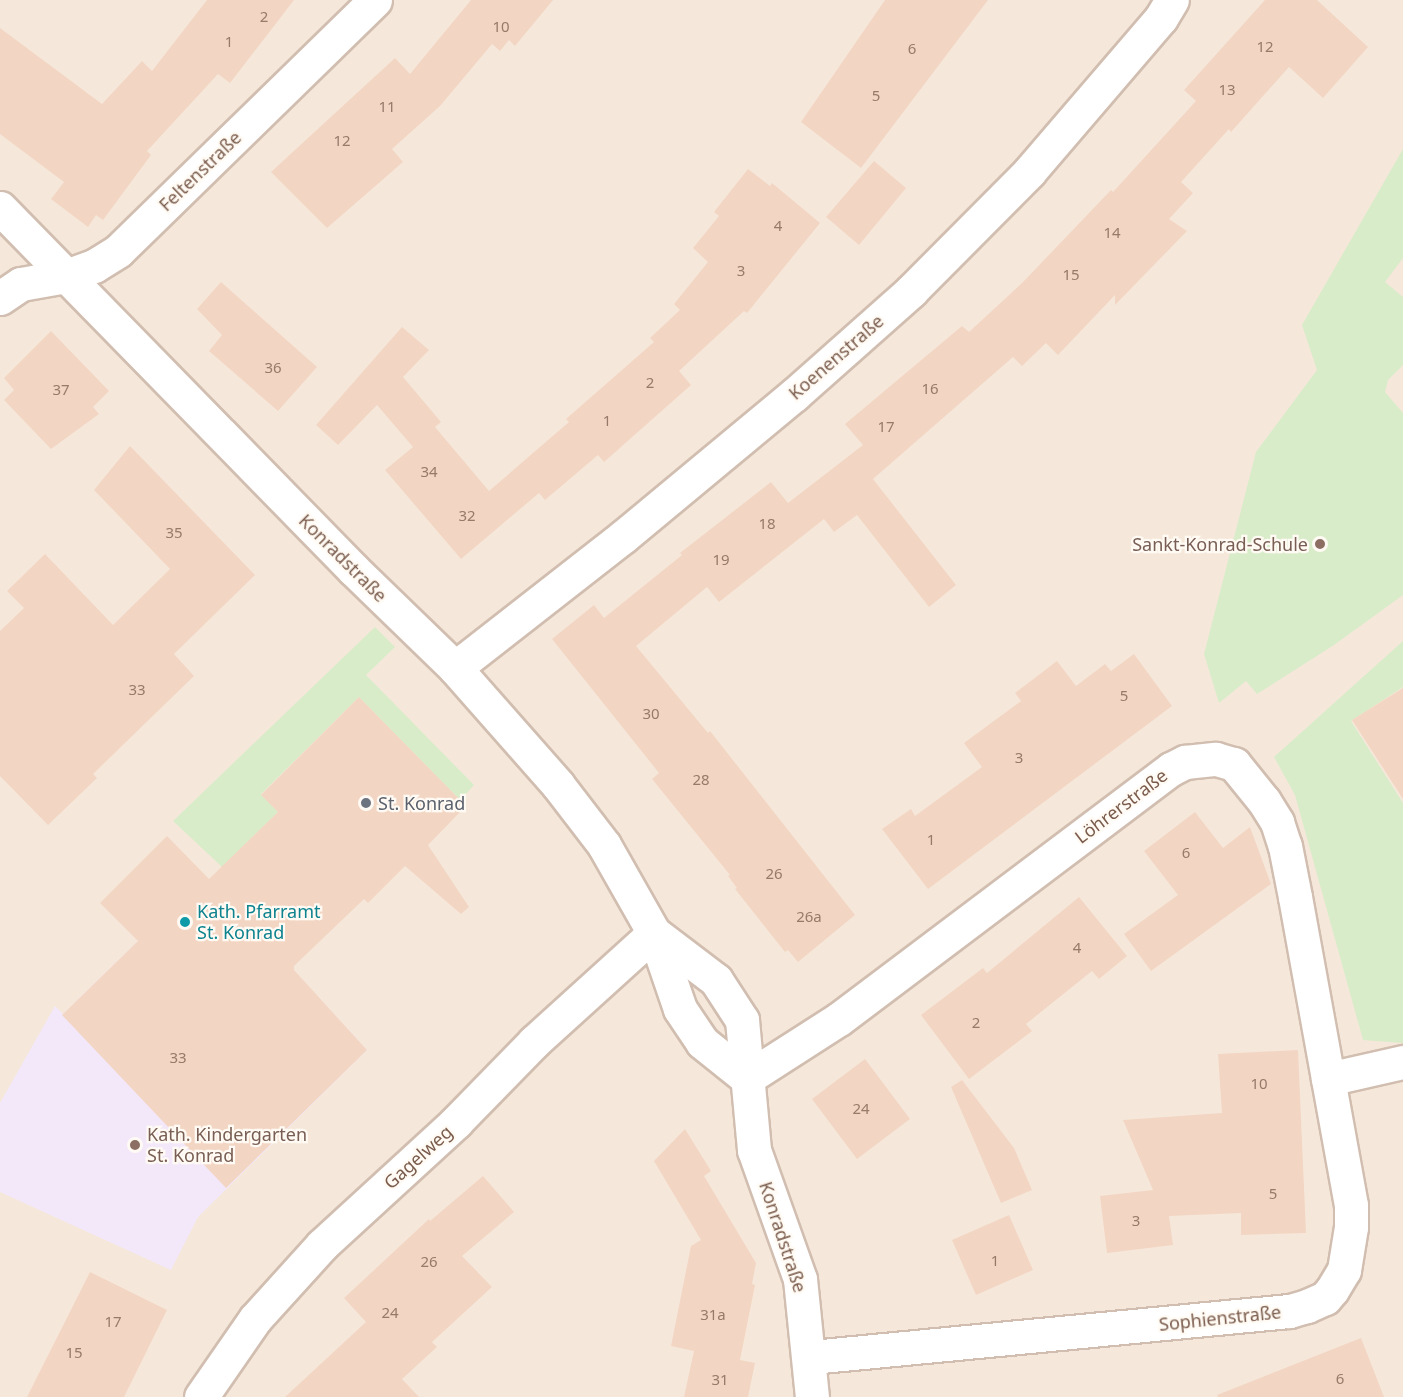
<!DOCTYPE html>
<meta charset="utf-8">
<style>
body{margin:0}
#map{position:relative;width:1403px;height:1397px;overflow:hidden;background:#fdf6ec;font-family:"Noto Sans",sans-serif}
div>[style]{position:absolute}
.residential>*{inset:0;background:#f5e8da}
.education>*{inset:0;background:#f3e8fa}
.green>*{inset:0;background:#d8ecc9}
.building>*{inset:0;background:#f3d5c3}
.roads{filter:drop-shadow(2px 0 #d1beb0) drop-shadow(-2px 0 #d1beb0) drop-shadow(0 2px #d1beb0) drop-shadow(0 -2px #d1beb0)}
.street>*{height:33px;margin:-16.5px;padding:0 16.5px;transform-origin:16.5px;border-radius:16.5px;background:#fff}
.dots>*{width:16px;height:16px;translate:-50% -50%;box-sizing:border-box;border:3px solid #fffaf3;border-radius:50%}
span{translate:-50% -50%;white-space:nowrap;text-align:center;line-height:1.15;-webkit-text-stroke:4.5px #fffaf3;paint-order:stroke}
.number-label{font-size:15px;color:#987a6a}
.number-label span{-webkit-text-stroke-width:0}
.street-label{font-size:18px;color:#7a5c4d}
.education-label{font-size:18px;color:#785e54}
.right{translate:-100% -50%;text-align:right}
.left{translate:0 -50%;text-align:left}
.worship-label{font-size:18px;color:#5b616d}
.culture-label{font-size:18px;color:#0d838f}
</style>
<div id="map">
<div class="residential">
<i style="clip-path:polygon(0 0,1403px 0,1403px 1397px,0 1397px)"></i>
</div>
<div class="education">
<i style="clip-path:polygon(138px 941px,323px 1002px,367px 1050px,198px 1217px,171px 1270px,0 1192px,0 1103px,55px 1006px,63px 1014px)"></i>
</div>
<div class="green">
<i style="clip-path:polygon(1403px 149px,1403px 258px,1385px 282px,1403px 297px,1403px 365px,1388px 380px,1385px 392px,1403px 413px,1403px 595px,1334px 645px,1257px 694px,1246px 681px,1219px 703px,1204px 654px,1256px 452px,1317px 370px,1302px 325px)"></i>
<i style="clip-path:polygon(375px 627px,395px 647px,366px 675px,474px 785px,460px 800px,359px 697px,261px 794px,278px 812px,222px 867px,173px 821px)"></i>
<i style="clip-path:polygon(1403px 641px,1403px 687px,1351px 721px,1403px 803px,1403px 1043px,1363px 1040px,1295px 795px,1274px 757px)"></i>
</div>
<div class="building">
<i style="clip-path:polygon(207px 0,294px 0,230px 83px,218px 74px,147px 151px,151px 155px,103px 220px,96px 215px,88px 227px,51px 199px,64px 182px,0 134px,0 28px,102px 104px,142px 61px,152px 71px)"></i>
<i style="clip-path:polygon(471px 0,553px 0,515px 46px,509px 40px,500px 51px,492px 44px,440px 106px,392px 149px,403px 162px,327px 228px,271px 172px,395px 58px,410px 74px)"></i>
<i style="clip-path:polygon(885px 0,988px 0,861px 168px,801px 122px)"></i>
<i style="clip-path:polygon(1265px 0,1317px 0,1368px 47px,1323px 98px,1289px 67px,1231px 132px,1229px 129px,1181px 182px,1193px 193px,1169px 219px,1187px 231px,1115px 305px,1115px 295px,1058px 355px,1046px 343px,1022px 366px,1013px 357px,873px 479px,956px 585px,929px 607px,857px 515px,834px 532px,824px 519px,719px 602px,707px 587px,636px 646px,708px 733px,710px 731px,855px 915px,798px 962px,788px 950px,785px 952px,735px 889px,737px 888px,728px 876px,730px 875px,652px 779px,659px 773px,552px 639px,594px 605px,604px 618px,682px 555px,680px 553px,771px 482px,788px 503px,863px 445px,845px 424px,962px 326px,969px 332px,1023px 282px,1111px 190px,1113px 192px,1196px 101px,1184px 90px)"></i>
<i style="clip-path:polygon(874px 161px,906px 188px,859px 245px,826px 217px)"></i>
<i style="clip-path:polygon(748px 169px,770px 186px,772px 183px,820px 223px,747px 313px,744px 311px,679px 371px,691px 385px,604px 462px,598px 455px,545px 500px,539px 493px,461px 559px,385px 470px,413px 447px,377px 405px,338px 445px,316px 425px,402px 327px,429px 350px,403px 377px,441px 422px,435px 427px,489px 491px,569px 422px,566px 419px,654px 342px,650px 338px,680px 310px,674px 304px,708px 262px,693px 248px,719px 216px,714px 212px)"></i>
<i style="clip-path:polygon(221px 282px,317px 367px,278px 411px,209px 351px,222px 335px,197px 309px)"></i>
<i style="clip-path:polygon(51px 331px,109px 391px,93px 407px,99px 414px,51px 449px,4px 400px,14px 390px,4px 378px)"></i>
<i style="clip-path:polygon(130px 446px,255px 575px,174px 654px,194px 676px,93px 774px,97px 778px,48px 825px,0 776px,0 631px,24px 608px,7px 591px,45px 554px,113px 625px,170px 569px,94px 490px)"></i>
<i style="clip-path:polygon(1134px 654px,1172px 706px,928px 889px,882px 829px,911px 809px,915px 816px,982px 767px,964px 743px,1021px 701px,1015px 693px,1057px 661px,1076px 686px,1105px 664px,1111px 671px)"></i>
<i style="clip-path:polygon(1403px 688px,1403px 799px,1352px 720px)"></i>
<i style="clip-path:polygon(359px 697px,466px 806px,428px 845px,469px 907px,461px 914px,405px 866px,368px 903px,364px 899px,294px 966px,294px 970px,367px 1050px,226px 1188px,62px 1015px,138px 941px,100px 903px,167px 836px,209px 879px,278px 812px,261px 795px)"></i>
<i style="clip-path:polygon(1195px 812px,1223px 848px,1250px 827px,1271px 884px,1151px 971px,1124px 934px,1178px 895px,1144px 851px)"></i>
<i style="clip-path:polygon(1079px 897px,1127px 956px,1099px 979px,1092px 971px,1026px 1024px,1032px 1031px,969px 1079px,921px 1015px,983px 968px,987px 973px)"></i>
<i style="clip-path:polygon(1298px 1050px,1306px 1233px,1241px 1235px,1241px 1213px,1169px 1216px,1173px 1245px,1107px 1253px,1100px 1196px,1153px 1190px,1123px 1120px,1222px 1113px,1218px 1054px)"></i>
<i style="clip-path:polygon(865px 1059px,910px 1119px,857px 1159px,812px 1099px)"></i>
<i style="clip-path:polygon(962px 1080px,1014px 1148px,1032px 1190px,1001px 1203px,951px 1087px)"></i>
<i style="clip-path:polygon(685px 1129px,711px 1171px,704px 1176px,756px 1263px,752px 1284px,755px 1285px,740px 1360px,755px 1363px,748px 1397px,684px 1397px,694px 1351px,671px 1346px,691px 1246px,701px 1240px,654px 1161px)"></i>
<i style="clip-path:polygon(483px 1176px,514px 1212px,462px 1256px,492px 1287px,432px 1342px,437px 1347px,402px 1379px,419px 1397px,285px 1397px,366px 1322px,344px 1298px,429px 1219px,430px 1221px)"></i>
<i style="clip-path:polygon(1009px 1215px,1033px 1270px,976px 1295px,952px 1240px)"></i>
<i style="clip-path:polygon(90px 1272px,167px 1310px,124px 1397px,27px 1397px)"></i>
<i style="clip-path:polygon(1361px 1338px,1384px 1397px,1218px 1397px,1217px 1395px)"></i>
</div>
<div class="roads">
<div class="street">
<i style="left:0;top:208px;width:506px;rotate:45.64deg"></i>
<i style="left:354px;top:570px;width:141px;rotate:44.1deg"></i>
<i style="left:455px;top:668px;width:156px;rotate:48.6deg"></i>
<i style="left:558px;top:785px;width:76px;rotate:52.5deg"></i>
<i style="left:604px;top:845px;width:101px;rotate:60.4deg"></i>
<i style="left:654px;top:933px;width:80px;rotate:71.1deg"></i>
<i style="left:680px;top:1009px;width:40px;rotate:56deg"></i>
<i style="left:702px;top:1042px;width:58px;rotate:38.7deg"></i>
<i style="left:0;top:298px;width:25px;rotate:-34deg"></i>
<i style="left:21px;top:284px;width:46px;rotate:-10.1deg"></i>
<i style="left:66px;top:276px;width:30px;rotate:-20deg"></i>
<i style="left:94px;top:266px;width:28px;rotate:-32deg"></i>
<i style="left:118px;top:251px;width:359px;rotate:-44.3deg"></i>
<i style="left:455px;top:668px;width:214px;rotate:-38deg"></i>
<i style="left:624px;top:536px;width:221px;rotate:-39.7deg"></i>
<i style="left:794px;top:395px;width:157px;rotate:-41.6deg"></i>
<i style="left:911px;top:291px;width:168px;rotate:-45.2deg"></i>
<i style="left:1029px;top:172px;width:203px;rotate:-49.4deg"></i>
<i style="left:1161px;top:18px;width:21px;rotate:-59deg"></i>
<i style="left:654px;top:933px;width:78px;rotate:37.2deg"></i>
<i style="left:716px;top:980px;width:48px;rotate:57deg"></i>
<i style="left:742px;top:1020px;width:131px;rotate:84.7deg"></i>
<i style="left:754px;top:1150px;width:137px;rotate:70.4deg"></i>
<i style="left:800px;top:1279px;width:119px;rotate:84.2deg"></i>
<i style="left:747px;top:1078px;width:109px;rotate:-32.7deg"></i>
<i style="left:839px;top:1019px;width:416px;rotate:-37deg"></i>
<i style="left:1171px;top:769px;width:16px;rotate:-27deg"></i>
<i style="left:1185px;top:762px;width:31px;rotate:-6deg"></i>
<i style="left:1216px;top:759px;width:19px;rotate:16deg"></i>
<i style="left:1234px;top:764px;width:48px;rotate:51deg"></i>
<i style="left:1264px;top:801px;width:25px;rotate:58deg"></i>
<i style="left:1277px;top:822px;width:25px;rotate:72deg"></i>
<i style="left:1285px;top:846px;width:52px;rotate:78.9deg"></i>
<i style="left:1295px;top:897px;width:313px;rotate:79.7deg"></i>
<i style="left:1351px;top:1205px;width:22px;rotate:90deg"></i>
<i style="left:1351px;top:1227px;width:44px;rotate:99.2deg"></i>
<i style="left:1344px;top:1270px;width:23px;rotate:121deg"></i>
<i style="left:1332px;top:1290px;width:11px;rotate:131deg"></i>
<i style="left:1325px;top:1298px;width:20px;rotate:156deg"></i>
<i style="left:1307px;top:1306px;width:19px;rotate:164deg"></i>
<i style="left:1289px;top:1311px;width:481px;rotate:174.5deg"></i>
<i style="left:1328px;top:1079px;width:77px;rotate:-12.8deg"></i>
<i style="left:201px;top:1397px;width:95px;rotate:-55.3deg"></i>
<i style="left:255px;top:1319px;width:100px;rotate:-47.8deg"></i>
<i style="left:322px;top:1245px;width:182px;rotate:-42.5deg"></i>
<i style="left:456px;top:1122px;width:112px;rotate:-45.7deg"></i>
<i style="left:534px;top:1042px;width:162px;rotate:-42.2deg"></i>
</div>
</div>
<div class="dots">
<i style="left:1320px;top:544px;background:#8d6e63"></i>
<i style="left:366px;top:803px;background:#6b7280"></i>
<i style="left:185px;top:922px;background:#0f9aa8"></i>
<i style="left:135px;top:1145px;background:#8d6e63"></i>
</div>
<div class="number-label">
<span style="left:264px;top:17px">2</span>
<span style="left:501px;top:27px">10</span>
<span style="left:229px;top:42px">1</span>
<span style="left:1265px;top:47px">12</span>
<span style="left:912px;top:49px">6</span>
<span style="left:1227px;top:90px">13</span>
<span style="left:876px;top:96px">5</span>
<span style="left:387px;top:107px">11</span>
<span style="left:342px;top:141px">12</span>
<span style="left:778px;top:226px">4</span>
<span style="left:1112px;top:233px">14</span>
<span style="left:741px;top:271px">3</span>
<span style="left:1071px;top:275px">15</span>
<span style="left:273px;top:368px">36</span>
<span style="left:650px;top:383px">2</span>
<span style="left:930px;top:389px">16</span>
<span style="left:61px;top:390px">37</span>
<span style="left:607px;top:421px">1</span>
<span style="left:886px;top:427px">17</span>
<span style="left:429px;top:472px">34</span>
<span style="left:467px;top:516px">32</span>
<span style="left:767px;top:524px">18</span>
<span style="left:174px;top:533px">35</span>
<span style="left:721px;top:560px">19</span>
<span style="left:137px;top:690px">33</span>
<span style="left:1124px;top:696px">5</span>
<span style="left:651px;top:714px">30</span>
<span style="left:1019px;top:758px">3</span>
<span style="left:701px;top:780px">28</span>
<span style="left:931px;top:840px">1</span>
<span style="left:1186px;top:853px">6</span>
<span style="left:774px;top:874px">26</span>
<span style="left:809px;top:917px">26a</span>
<span style="left:1077px;top:948px">4</span>
<span style="left:976px;top:1023px">2</span>
<span style="left:178px;top:1058px">33</span>
<span style="left:1259px;top:1084px">10</span>
<span style="left:861px;top:1109px">24</span>
<span style="left:1273px;top:1194px">5</span>
<span style="left:1136px;top:1221px">3</span>
<span style="left:995px;top:1261px">1</span>
<span style="left:429px;top:1262px">26</span>
<span style="left:390px;top:1313px">24</span>
<span style="left:713px;top:1315px">31a</span>
<span style="left:113px;top:1322px">17</span>
<span style="left:74px;top:1353px">15</span>
<span style="left:1340px;top:1379px">6</span>
<span style="left:720px;top:1380px">31</span>
</div>
<div class="street-label">
<span style="left:200px;top:171px;rotate:-44deg">Feltenstraße</span>
<span style="left:836px;top:357px;rotate:-41deg">Koenenstraße</span>
<span style="left:343px;top:558px;rotate:45deg">Konradstraße</span>
<span style="left:1121px;top:806px;rotate:-37deg">Löhrerstraße</span>
<span style="left:418px;top:1157px;rotate:-42deg">Gagelweg</span>
<span style="left:783px;top:1237px;rotate:72deg">Konradstraße</span>
<span style="left:1220px;top:1318px;rotate:-6deg">Sophienstraße</span>
</div>
<div class="education-label">
<span class="right" style="left:1308px;top:544px">Sankt-Konrad-Schule</span>
<span class="left" style="left:147px;top:1145px">Kath. Kindergarten<br>St. Konrad</span>
</div>
<div class="worship-label">
<span class="left" style="left:378px;top:803px">St. Konrad</span>
</div>
<div class="culture-label">
<span class="left" style="left:197px;top:922px">Kath. Pfarramt<br>St. Konrad</span>
</div>
</div>
